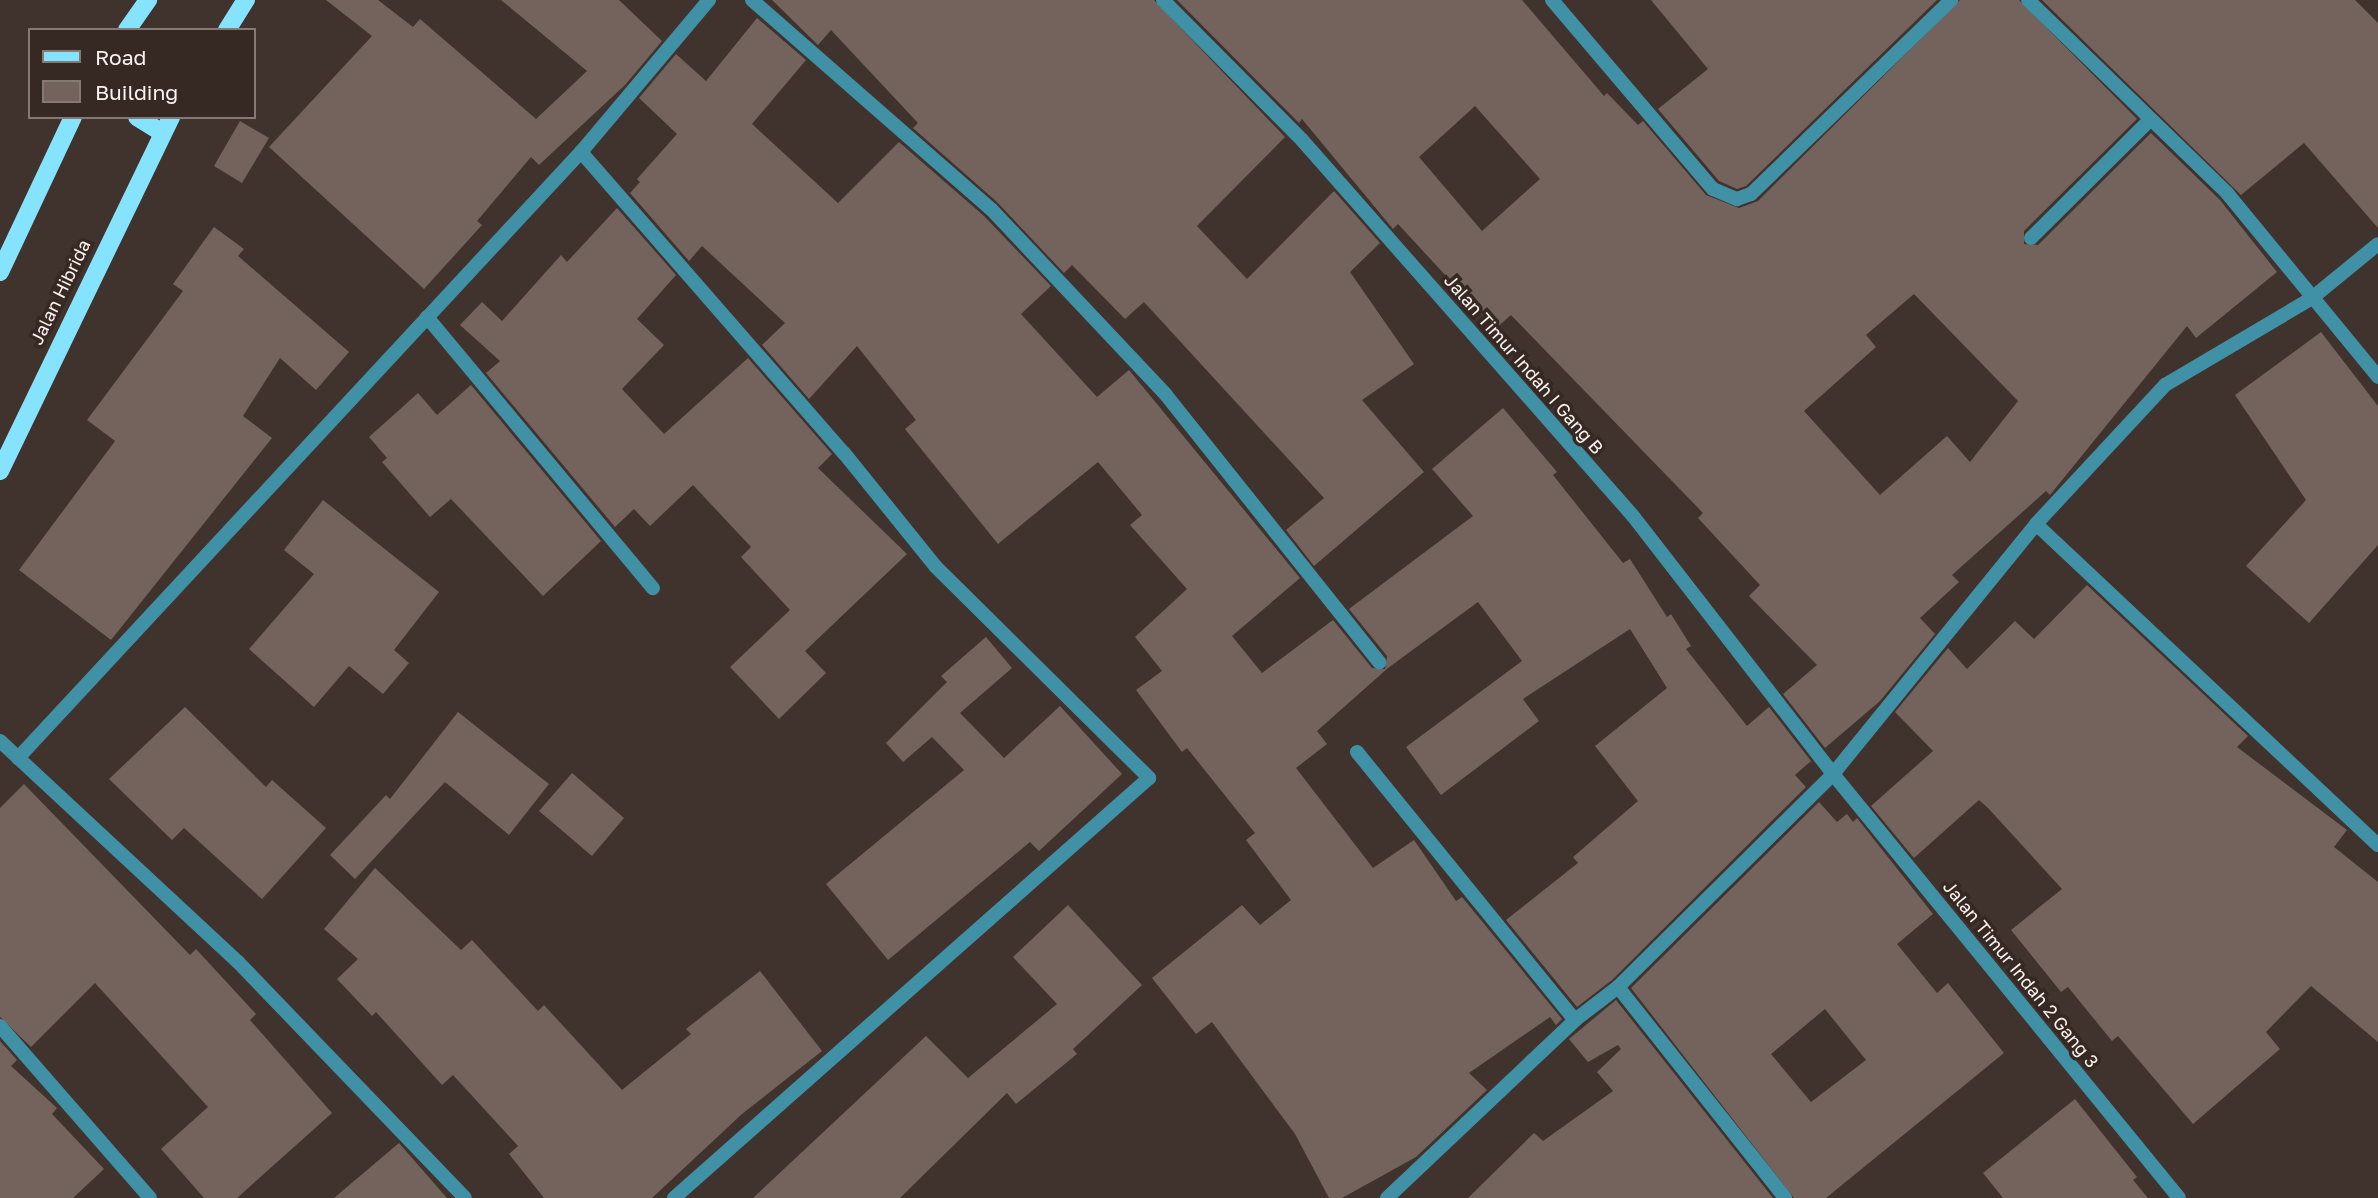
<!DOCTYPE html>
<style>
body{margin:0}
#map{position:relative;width:2378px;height:1198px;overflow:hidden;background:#40322c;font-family:"Golos Text",sans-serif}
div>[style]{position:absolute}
.building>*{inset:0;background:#73635c}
.street>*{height:14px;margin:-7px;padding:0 7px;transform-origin:7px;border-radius:7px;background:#4091a6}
.primary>*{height:18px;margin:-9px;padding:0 9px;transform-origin:9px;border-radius:9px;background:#86e3fd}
span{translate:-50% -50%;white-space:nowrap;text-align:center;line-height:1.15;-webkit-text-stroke:7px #362823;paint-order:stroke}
.street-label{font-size:18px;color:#fcf3ef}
.legend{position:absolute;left:28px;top:28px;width:228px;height:91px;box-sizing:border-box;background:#362823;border:2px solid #857975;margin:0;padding:9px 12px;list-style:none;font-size:21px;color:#fcf3ef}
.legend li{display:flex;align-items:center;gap:14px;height:35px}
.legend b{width:35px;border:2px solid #857975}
</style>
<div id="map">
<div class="building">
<i style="clip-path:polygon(326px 0,378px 0,413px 27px,420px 19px,536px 119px,587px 71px,501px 0,619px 0,662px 41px,625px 85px,539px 165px,531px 157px,477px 221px,482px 225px,424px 289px,269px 147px,372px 36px)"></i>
<i style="clip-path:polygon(772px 0,1154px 0,1285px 137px,1197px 226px,1247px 279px,1334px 191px,1380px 243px,1350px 272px,1414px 364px,1362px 400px,1424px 472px,1314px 566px,1286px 530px,1324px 498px,1144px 302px,1125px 319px,1072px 265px,1064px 273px,997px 202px,913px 128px,918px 123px,831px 30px,818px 45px)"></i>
<i style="clip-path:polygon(evenodd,1177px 0,1522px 0,1604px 96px,1607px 93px,1638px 125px,1643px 121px,1706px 195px,1739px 208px,1758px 201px,1960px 0,2019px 0,2137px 119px,2024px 231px,2024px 244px,2038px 245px,2151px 133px,2220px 200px,2277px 272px,2196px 338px,2187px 326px,2050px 495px,2046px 491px,1952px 575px,1959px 582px,1920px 618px,1935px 634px,1880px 701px,1825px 748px,1783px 694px,1817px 665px,1749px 596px,1760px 585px,1698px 518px,1703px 513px,1511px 315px,1495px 329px,1398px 224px,1393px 229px,1302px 119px,1299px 123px,1177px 0,1475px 106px,1540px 179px,1482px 231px,1419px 157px,1475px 106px,1177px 0,1914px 294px,2018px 401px,1970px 462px,1947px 436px,1880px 495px,1804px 411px,1876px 347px,1866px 335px,1914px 294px)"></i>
<i style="clip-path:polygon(1651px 0,1937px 0,1746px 186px,1737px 189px,1719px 181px,1658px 109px,1708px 69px)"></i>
<i style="clip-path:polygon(2042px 0,2355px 0,2378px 23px,2378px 228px,2304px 143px,2241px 195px)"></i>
<i style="clip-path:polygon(757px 18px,806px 60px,752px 124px,838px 203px,899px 142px,984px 216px,1051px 286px,1021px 314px,1097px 397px,1129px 370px,1300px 578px,1232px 636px,1262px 673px,1333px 620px,1372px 668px,1385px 669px,1387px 656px,1349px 609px,1473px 516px,1432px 469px,1503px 408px,1557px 472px,1553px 475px,1623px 563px,1630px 559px,1667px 617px,1671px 614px,1691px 646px,1686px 649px,1747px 726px,1769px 707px,1811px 761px,1795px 775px,1806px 787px,1612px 980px,1577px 1007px,1506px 920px,1578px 863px,1573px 857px,1638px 801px,1595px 746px,1667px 688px,1630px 629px,1523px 699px,1539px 721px,1441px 795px,1406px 747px,1522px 661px,1478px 602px,1388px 668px,1317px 731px,1327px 744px,1296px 768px,1373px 868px,1414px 840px,1456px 901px,1462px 897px,1562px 1019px,1556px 1025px,1550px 1017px,1469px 1073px,1487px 1090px,1416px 1157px,1342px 1198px,1329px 1198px,1295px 1134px,1212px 1022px,1196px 1034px,1152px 978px,1242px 905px,1260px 925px,1291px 900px,1246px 840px,1255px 833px,1187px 748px,1182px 752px,1136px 690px,1162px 671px,1135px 637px,1187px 589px,1130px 525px,1142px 515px,1098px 462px,998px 544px,905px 429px,916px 420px,857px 346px,809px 399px,762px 345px,785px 323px,702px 246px,689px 261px,630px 193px,640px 182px,637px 179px,677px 134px,639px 98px,676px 54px,706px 81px)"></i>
<i style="clip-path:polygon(240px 121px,269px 138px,242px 183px,214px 166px)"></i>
<i style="clip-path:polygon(617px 208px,676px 275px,637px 319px,664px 345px,622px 389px,664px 434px,748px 358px,832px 454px,818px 468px,907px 554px,805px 651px,826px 673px,779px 719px,730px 667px,790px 610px,741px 557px,751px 547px,693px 485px,650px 526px,634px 509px,615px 527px,486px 373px,500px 361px,460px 325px,482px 302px,502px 321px,561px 255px,567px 262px)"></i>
<i style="clip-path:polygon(214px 227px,244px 249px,238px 256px,349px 352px,316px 390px,280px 358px,243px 416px,272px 438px,111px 640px,19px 570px,115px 441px,87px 420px,183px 291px,173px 284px)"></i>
<i style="clip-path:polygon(2321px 332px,2378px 406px,2378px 545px,2309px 623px,2246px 566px,2306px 500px,2235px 395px)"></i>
<i style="clip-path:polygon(471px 385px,601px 541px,543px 596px,451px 499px,430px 517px,382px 462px,387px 458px,369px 437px,418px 393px,437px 415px)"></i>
<i style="clip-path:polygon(323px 500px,439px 592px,394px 650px,409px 663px,383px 694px,349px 666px,314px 707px,249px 649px,314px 574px,284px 550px)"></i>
<i style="clip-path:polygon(2087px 585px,2248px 736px,2237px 747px,2347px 830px,2334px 847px,2378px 882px,2378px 1042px,2311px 986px,2266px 1032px,2280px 1049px,2193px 1124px,2118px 1036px,2112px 1041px,2068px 987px,2061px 992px,2011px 930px,2062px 889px,1988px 808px,1979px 800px,1914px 858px,1871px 806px,1933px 751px,1895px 712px,1948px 648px,1967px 669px,2015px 621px,2034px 639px)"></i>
<i style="clip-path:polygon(986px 637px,1012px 668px,960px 713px,1004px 758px,1060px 706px,1122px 774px,1039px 851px,1030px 842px,888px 960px,826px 884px,964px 770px,932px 737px,903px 762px,886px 743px,947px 682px,941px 676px)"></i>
<i style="clip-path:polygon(185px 707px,266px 787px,272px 780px,326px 828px,262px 899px,184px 828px,172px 840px,109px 779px)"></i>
<i style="clip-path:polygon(458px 712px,549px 784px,509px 835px,445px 782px,355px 879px,330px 855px,386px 795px,390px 799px)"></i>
<i style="clip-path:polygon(572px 773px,624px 818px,592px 856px,539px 811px)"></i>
<i style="clip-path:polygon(24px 784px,190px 955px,196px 949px,256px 1014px,250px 1020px,332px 1113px,237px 1198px,204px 1198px,161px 1149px,208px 1107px,95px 983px,31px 1047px,0 1017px,0 808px)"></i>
<i style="clip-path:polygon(evenodd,1819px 802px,1837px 822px,1847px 814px,1853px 822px,1857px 818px,1933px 914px,1897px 944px,1937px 993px,1948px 983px,2004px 1053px,1826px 1198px,1794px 1198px,1631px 988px,1819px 802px,1825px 1009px,1866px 1060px,1811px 1102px,1771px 1054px,1825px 1009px)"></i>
<i style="clip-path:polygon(375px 868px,461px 950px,472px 940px,538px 1011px,544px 1005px,622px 1090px,691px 1034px,686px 1029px,760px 971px,822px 1051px,742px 1114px,652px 1198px,544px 1198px,509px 1154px,518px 1146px,453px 1075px,442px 1085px,376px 1012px,372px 1016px,337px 979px,358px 959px,324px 929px)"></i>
<i style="clip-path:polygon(1068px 905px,1142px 985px,1073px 1049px,1077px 1054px,1016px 1104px,1007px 1093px,900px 1198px,753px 1198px,926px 1036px,968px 1078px,1057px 1004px,1013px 957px)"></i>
<i style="clip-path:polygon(1616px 1000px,1773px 1198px,1468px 1198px,1534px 1133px,1543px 1141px,1613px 1091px,1597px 1072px,1621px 1049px,1618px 1045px,1588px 1062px,1569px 1039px)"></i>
<i style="clip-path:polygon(0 1041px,17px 1060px,11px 1066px,57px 1108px,52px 1114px,104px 1169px,73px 1198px,0 1198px)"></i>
<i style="clip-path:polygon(2075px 1099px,2137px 1177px,2133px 1180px,2148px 1198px,2003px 1198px,1983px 1173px)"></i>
<i style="clip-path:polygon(399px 1143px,447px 1198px,334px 1198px)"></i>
</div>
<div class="street">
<i style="left:752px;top:0;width:317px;rotate:41.2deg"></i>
<i style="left:991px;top:209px;width:255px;rotate:46.7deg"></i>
<i style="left:1166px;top:395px;width:342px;rotate:51.4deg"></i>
<i style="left:1163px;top:0;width:197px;rotate:45.2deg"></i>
<i style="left:1302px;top:140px;width:501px;rotate:48.64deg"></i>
<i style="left:1633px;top:516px;width:326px;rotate:52.2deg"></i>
<i style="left:1833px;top:774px;width:547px;rotate:50.78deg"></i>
<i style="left:1552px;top:0;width:248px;rotate:49.6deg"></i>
<i style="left:1713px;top:189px;width:26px;rotate:23deg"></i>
<i style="left:1737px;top:199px;width:15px;rotate:-20deg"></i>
<i style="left:1751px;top:194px;width:279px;rotate:-44.1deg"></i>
<i style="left:2028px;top:0;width:277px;rotate:44.1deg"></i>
<i style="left:2227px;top:193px;width:238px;rotate:50.6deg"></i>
<i style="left:581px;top:152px;width:400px;rotate:48.9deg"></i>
<i style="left:844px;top:453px;width:146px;rotate:51.1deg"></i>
<i style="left:936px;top:567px;width:300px;rotate:44.7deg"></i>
<i style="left:1149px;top:778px;width:634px;rotate:138.52deg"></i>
<i style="left:2031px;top:238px;width:166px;rotate:-44.8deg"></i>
<i style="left:427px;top:317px;width:353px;rotate:50.2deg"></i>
<i style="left:2036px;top:524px;width:469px;rotate:43.2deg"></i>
<i style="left:0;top:741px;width:325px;rotate:42.9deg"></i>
<i style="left:238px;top:962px;width:327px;rotate:46.1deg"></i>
<i style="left:1357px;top:752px;width:345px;rotate:50.9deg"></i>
<i style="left:18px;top:758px;width:827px;rotate:-47.11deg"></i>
<i style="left:581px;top:152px;width:199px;rotate:-49.9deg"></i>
<i style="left:1618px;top:987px;width:269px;rotate:51.6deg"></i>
<i style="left:0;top:1026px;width:228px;rotate:48.9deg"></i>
<i style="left:1387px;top:1198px;width:259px;rotate:-43.4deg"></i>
<i style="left:1575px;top:1020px;width:54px;rotate:-37.5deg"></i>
<i style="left:1618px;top:987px;width:303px;rotate:-44.7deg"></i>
<i style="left:1833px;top:774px;width:322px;rotate:-50.9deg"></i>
<i style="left:2036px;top:524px;width:190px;rotate:-47.1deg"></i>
<i style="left:2165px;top:385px;width:171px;rotate:-30.6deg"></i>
<i style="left:2312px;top:298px;width:85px;rotate:-39.3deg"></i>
</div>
<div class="primary">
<i style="left:127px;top:30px;width:37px;rotate:-55deg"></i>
<i style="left:227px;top:30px;width:36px;rotate:-58deg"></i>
<i style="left:137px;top:117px;width:28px;rotate:32deg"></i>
<i style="left:0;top:272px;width:171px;rotate:-64.8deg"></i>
<i style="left:0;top:471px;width:393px;rotate:-64.2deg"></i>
</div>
<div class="street-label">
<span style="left:60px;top:292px;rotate:-64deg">Jalan Hibrida</span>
<span style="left:1524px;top:364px;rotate:49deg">Jalan Timur Indah I Gang B</span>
<span style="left:2021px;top:974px;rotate:51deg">Jalan Timur Indah 2 Gang 3</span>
</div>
<ul class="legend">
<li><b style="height:9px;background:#86e3fd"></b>Road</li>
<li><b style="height:19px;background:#73635c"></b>Building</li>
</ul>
</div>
